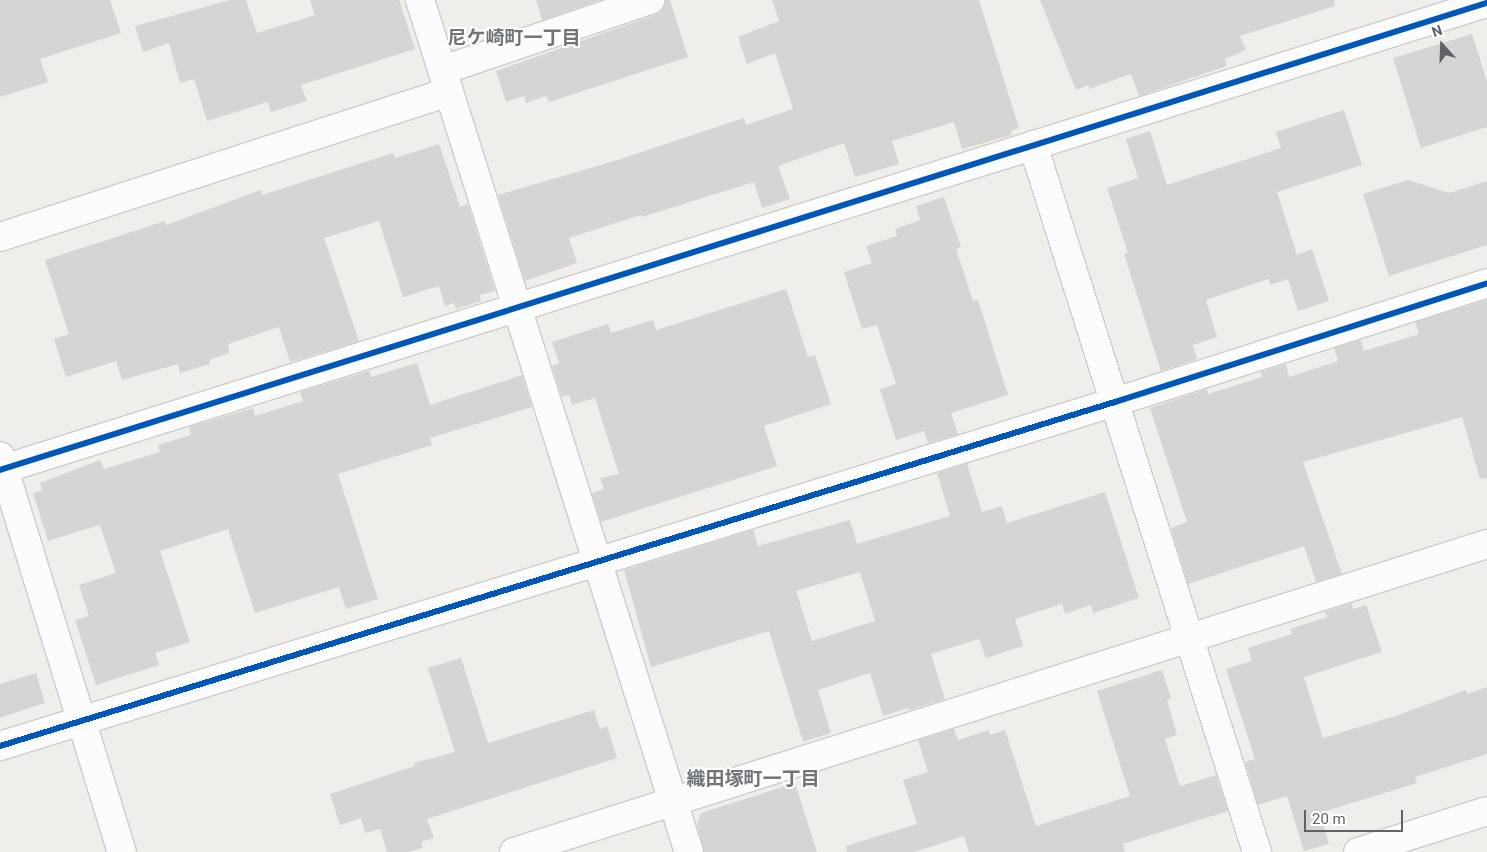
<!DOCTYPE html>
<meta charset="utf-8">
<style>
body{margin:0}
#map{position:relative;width:1487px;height:852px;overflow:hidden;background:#efeeea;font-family:Roboto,"Noto Sans JP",sans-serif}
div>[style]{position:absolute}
.building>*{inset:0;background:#d6d5d3}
.roads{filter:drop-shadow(1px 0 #cbcccc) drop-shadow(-1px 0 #cbcccc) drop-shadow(0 1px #cbcccc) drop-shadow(0 -1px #cbcccc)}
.minor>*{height:28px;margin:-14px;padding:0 14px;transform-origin:14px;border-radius:14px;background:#fdfcfc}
.tertiary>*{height:28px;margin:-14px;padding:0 14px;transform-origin:14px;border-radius:14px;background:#fdfcfc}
.cycleway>*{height:6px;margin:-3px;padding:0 3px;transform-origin:3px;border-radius:3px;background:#0057b8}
span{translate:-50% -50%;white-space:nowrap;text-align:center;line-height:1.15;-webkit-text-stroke:4px #fff;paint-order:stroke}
.neighbourhood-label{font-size:19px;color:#70757a;font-weight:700}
.north{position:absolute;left:1417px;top:20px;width:50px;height:50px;-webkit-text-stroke:4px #fff;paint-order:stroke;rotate:340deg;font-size:14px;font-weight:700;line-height:20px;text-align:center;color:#5f6368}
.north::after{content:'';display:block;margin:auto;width:18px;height:22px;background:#5f6368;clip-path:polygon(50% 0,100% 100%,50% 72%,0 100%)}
.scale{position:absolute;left:1304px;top:810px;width:99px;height:22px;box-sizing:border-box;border:2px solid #5f6368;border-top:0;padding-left:6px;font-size:15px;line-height:18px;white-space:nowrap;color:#5f6368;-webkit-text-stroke:4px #fff;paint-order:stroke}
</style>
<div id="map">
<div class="building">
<i style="clip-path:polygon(0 0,110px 0,121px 33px,40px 59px,48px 82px,0 97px)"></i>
<i style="clip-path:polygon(230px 0,246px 0,257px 33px,315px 15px,310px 0,399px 0,415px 49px,301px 85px,307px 101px,271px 112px,268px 102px,207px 121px,194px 79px,180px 83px,169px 43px,143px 52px,135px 26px)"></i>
<i style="clip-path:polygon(536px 0,601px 0,542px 20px)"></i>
<i style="clip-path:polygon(665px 0,670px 0,688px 57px,549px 102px,546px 96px,526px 103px,524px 96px,506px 102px,496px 71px,655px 15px,662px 10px)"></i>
<i style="clip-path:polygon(772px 0,979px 0,1019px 128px,1011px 131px,1012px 135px,962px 149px,954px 122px,892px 141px,899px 164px,855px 177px,844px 143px,778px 166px,790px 199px,762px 208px,754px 182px,642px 217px,641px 215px,569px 238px,577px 263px,525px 281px,498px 195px,621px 159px,744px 118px,746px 125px,793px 109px,775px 53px,747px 64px,738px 37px,779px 21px)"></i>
<i style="clip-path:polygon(1040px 0,1334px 0,1335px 6px,1240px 36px,1246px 50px,1225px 59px,1227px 66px,1139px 96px,1131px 74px,1089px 89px,1088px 85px,1076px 90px)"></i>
<i style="clip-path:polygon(1472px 34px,1487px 82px,1487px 127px,1421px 148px,1393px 58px)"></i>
<i style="clip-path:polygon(1344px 110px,1362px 165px,1277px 192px,1297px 255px,1312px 249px,1329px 301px,1298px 311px,1288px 279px,1270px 285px,1269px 279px,1206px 300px,1217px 337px,1193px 345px,1197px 359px,1161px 371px,1124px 254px,1128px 253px,1107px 188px,1138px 178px,1126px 139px,1150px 131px,1167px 185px,1281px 148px,1276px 132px)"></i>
<i style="clip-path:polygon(439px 144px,460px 207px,468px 204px,495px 291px,480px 295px,481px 301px,456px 309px,454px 303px,445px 306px,439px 286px,403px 297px,379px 221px,324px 238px,359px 341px,290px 362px,279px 327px,228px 344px,229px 353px,209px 360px,210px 364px,180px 373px,178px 364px,122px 380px,116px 361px,66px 377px,54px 339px,69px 334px,45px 260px,165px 221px,166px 225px,261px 190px,262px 195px,393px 153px,395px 158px)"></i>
<i style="clip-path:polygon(1408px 180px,1449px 193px,1487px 181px,1487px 245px,1389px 276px,1363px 194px)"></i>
<i style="clip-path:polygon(944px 197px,961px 247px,956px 249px,973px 301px,978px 300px,1008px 395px,951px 413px,958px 434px,928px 443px,924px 431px,896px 440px,880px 389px,896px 384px,877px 325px,862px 329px,844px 272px,872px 263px,866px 246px,897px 236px,895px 229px,920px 220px,916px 206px)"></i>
<i style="clip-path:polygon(786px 289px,808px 357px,815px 355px,831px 404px,764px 426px,777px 466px,601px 522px,592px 493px,604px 489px,600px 478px,619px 474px,595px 398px,572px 405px,569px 395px,562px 397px,552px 366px,559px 363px,552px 342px,608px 324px,611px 333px,653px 320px,656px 330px)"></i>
<i style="clip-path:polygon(1487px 300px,1487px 478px,1480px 479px,1462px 417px,1303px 462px,1342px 574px,1316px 582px,1304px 546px,1188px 584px,1171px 528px,1187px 522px,1150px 408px,1207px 389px,1208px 394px,1262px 377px,1261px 372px,1286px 364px,1289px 377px,1338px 361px,1334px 348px,1361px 340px,1364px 351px,1419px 334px,1415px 322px)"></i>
<i style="clip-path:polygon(417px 363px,430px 405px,522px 375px,532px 407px,430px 438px,432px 445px,338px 474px,378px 599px,346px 609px,339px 587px,255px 613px,228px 529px,160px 551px,190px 642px,155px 653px,159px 665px,96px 685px,75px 620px,89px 616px,79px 585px,116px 573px,100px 525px,48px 541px,33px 493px,42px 490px,40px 483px,100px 460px,104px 469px,160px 452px,158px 445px,191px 435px,189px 427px,253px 408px,255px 416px,303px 401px,300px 392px,369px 371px,371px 377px)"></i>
<i style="clip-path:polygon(evenodd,967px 464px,982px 512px,1002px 506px,1007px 523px,1105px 492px,1139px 598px,1093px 613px,1091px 605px,1065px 614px,1062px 604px,1015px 619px,1023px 646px,986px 658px,979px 639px,931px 654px,945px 699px,909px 710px,908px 708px,883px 716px,870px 673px,818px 690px,831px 733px,803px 742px,769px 631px,651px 667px,624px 570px,753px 530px,758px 546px,850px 520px,857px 544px,950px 516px,937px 473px,967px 464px,860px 572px,875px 621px,812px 641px,796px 591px,860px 572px)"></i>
<i style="clip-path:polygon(1352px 603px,1353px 609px,1366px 605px,1382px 652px,1304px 677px,1323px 738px,1398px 715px,1466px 690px,1467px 694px,1487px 687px,1487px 754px,1415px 777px,1417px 783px,1320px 813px,1329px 844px,1304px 851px,1287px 796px,1258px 805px,1245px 762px,1255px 759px,1226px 669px,1252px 661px,1248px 648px,1292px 634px,1290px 629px,1327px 617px,1325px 612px)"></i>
<i style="clip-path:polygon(461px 658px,488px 743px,594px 710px,600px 729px,607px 726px,617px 758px,427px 819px,434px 838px,421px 842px,423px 848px,408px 852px,387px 852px,380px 829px,365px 833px,361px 818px,340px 825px,330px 794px,415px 766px,414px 763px,455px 752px,428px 668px)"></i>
<i style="clip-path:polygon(1162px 670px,1171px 698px,1167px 700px,1177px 735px,1165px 739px,1180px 786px,1216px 775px,1228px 811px,1123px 844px,1125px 852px,969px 852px,964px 836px,914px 852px,847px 852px,846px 846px,917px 824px,903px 780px,928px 772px,918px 740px,954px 729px,958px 740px,989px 730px,990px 735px,1005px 730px,1036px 826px,1130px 796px,1097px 691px)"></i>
<i style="clip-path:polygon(36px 673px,45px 703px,0 718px,0 684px)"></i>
<i style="clip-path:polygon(795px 783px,817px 852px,704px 852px,697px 825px,701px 813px)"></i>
</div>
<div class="roads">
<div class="minor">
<i style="left:420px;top:0;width:893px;rotate:72.48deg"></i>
<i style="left:443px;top:70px;width:219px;rotate:-18.7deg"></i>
<i style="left:1033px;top:145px;width:742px;rotate:72.42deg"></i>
<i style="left:0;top:237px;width:472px;rotate:-17.9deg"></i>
<i style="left:0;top:470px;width:1559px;rotate:-17.44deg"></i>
<i style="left:0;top:746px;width:1167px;rotate:-17.15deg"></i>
<i style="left:1115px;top:402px;width:391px;rotate:-17.7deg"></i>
<i style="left:514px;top:852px;width:1021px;rotate:-17.57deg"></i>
<i style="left:1358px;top:852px;width:135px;rotate:-17.6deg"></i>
</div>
<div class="tertiary">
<i style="left:0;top:456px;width:414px;rotate:72.9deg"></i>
</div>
</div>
<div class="cycleway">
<i style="left:0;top:470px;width:1559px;rotate:-17.44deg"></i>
<i style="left:0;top:746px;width:1167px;rotate:-17.15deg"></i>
<i style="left:1115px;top:402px;width:391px;rotate:-17.7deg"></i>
</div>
<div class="neighbourhood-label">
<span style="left:514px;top:38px">尼ケ崎町一丁目</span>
<span style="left:753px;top:779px">織田塚町一丁目</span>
</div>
<div class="north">N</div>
<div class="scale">20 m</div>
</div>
